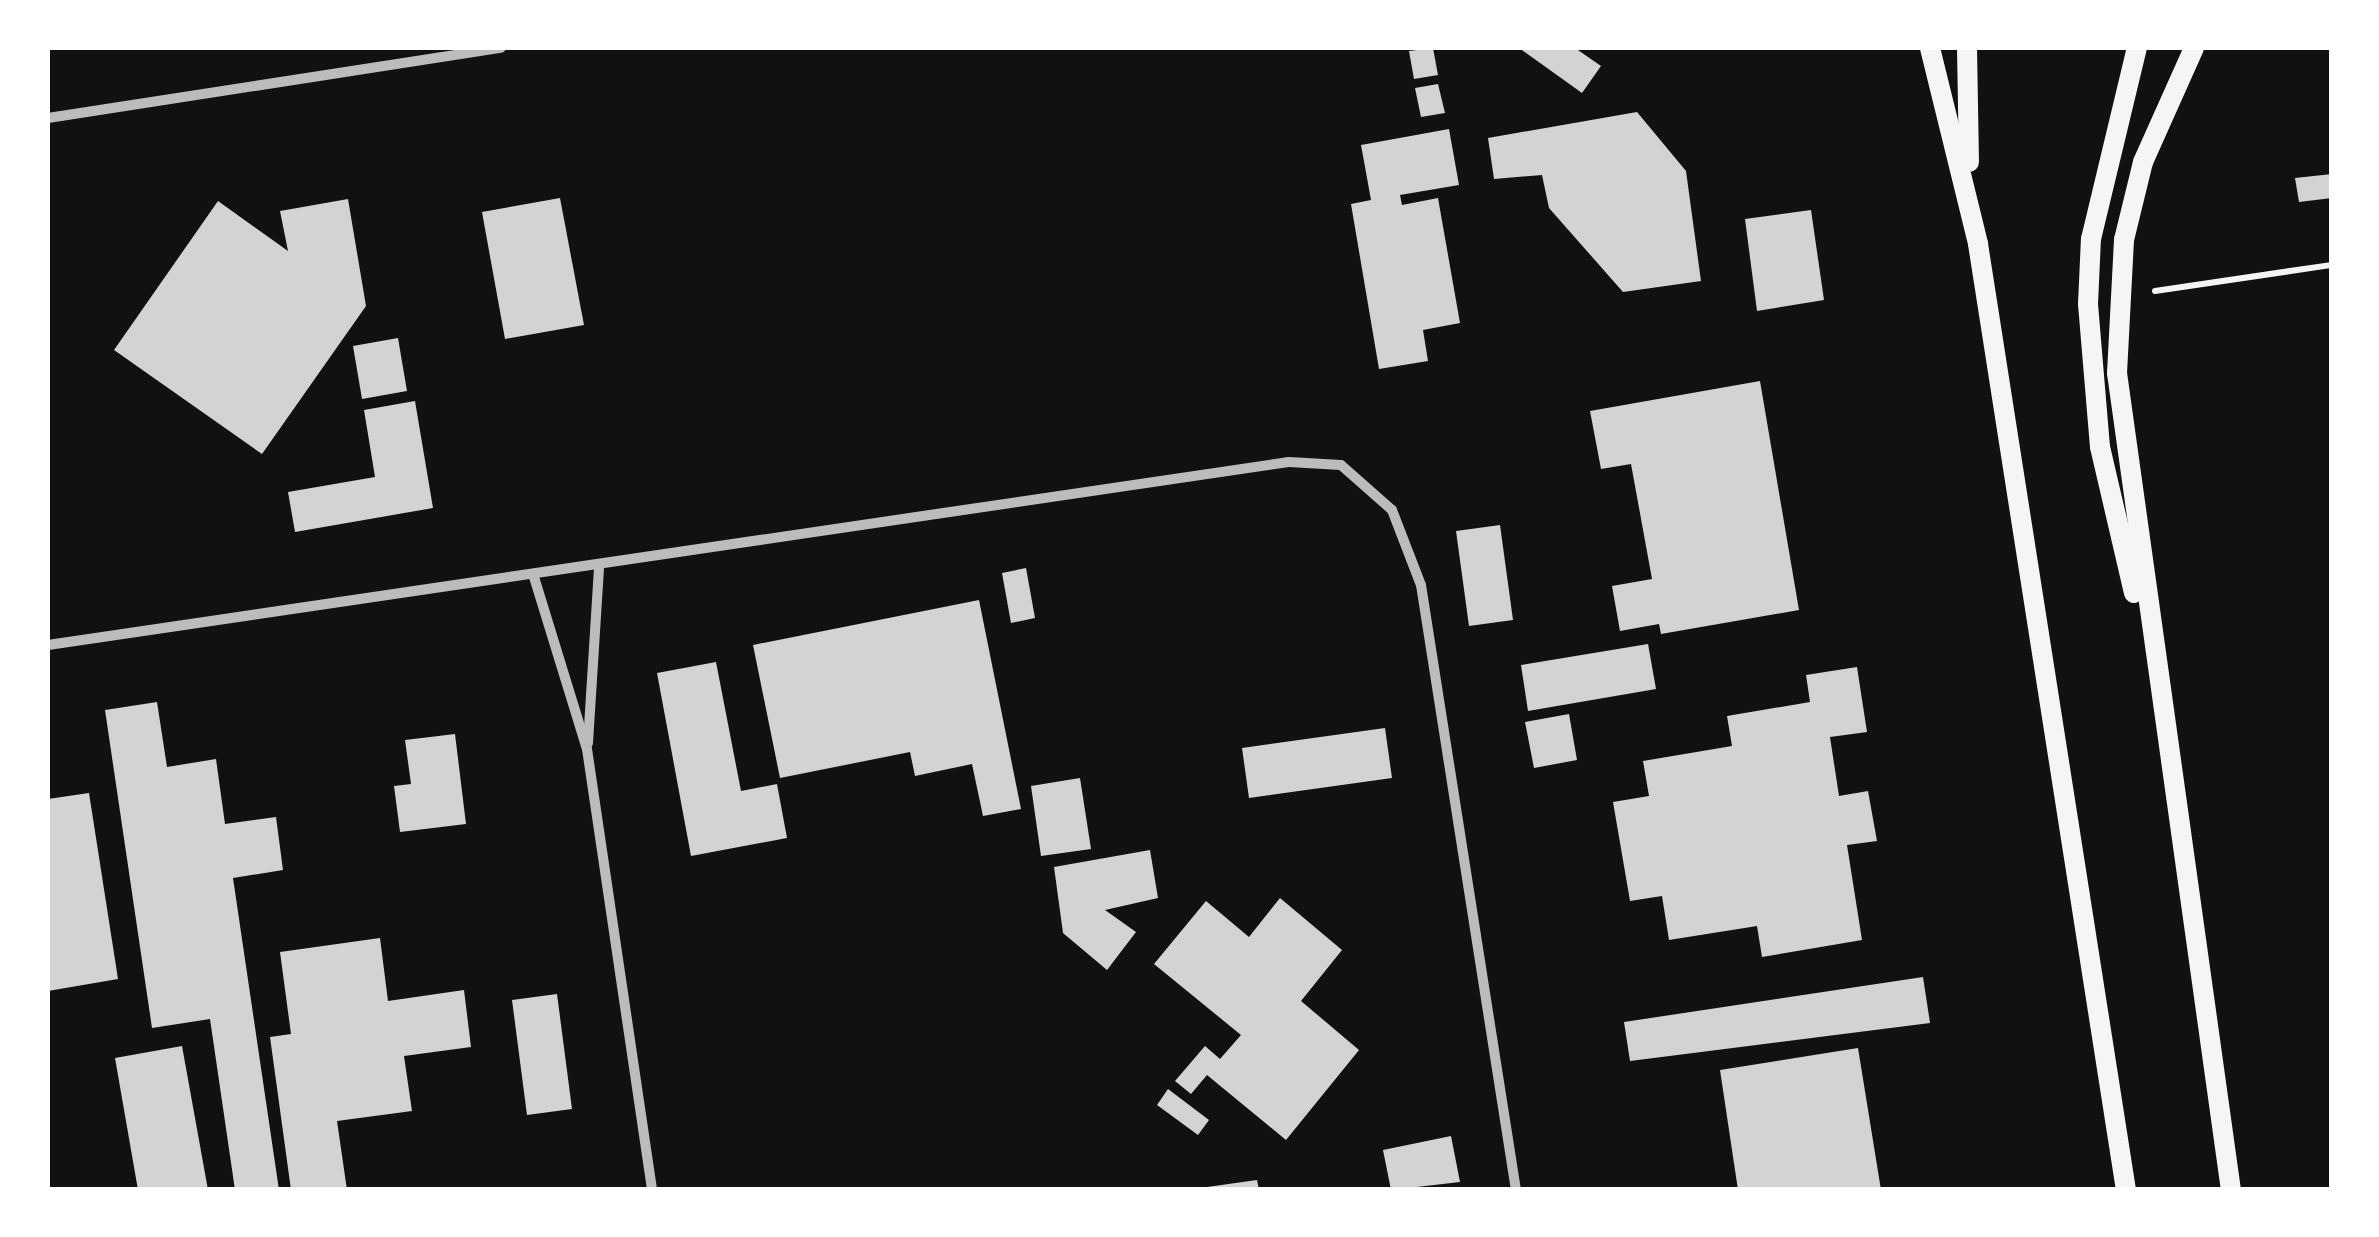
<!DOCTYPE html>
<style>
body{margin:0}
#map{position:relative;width:2379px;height:1237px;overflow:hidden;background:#111;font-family:Helvetica,sans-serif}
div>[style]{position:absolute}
.building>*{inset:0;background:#d3d3d3}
.path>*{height:6px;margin:-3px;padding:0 3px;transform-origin:3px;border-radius:3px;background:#f5f5f5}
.minor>*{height:10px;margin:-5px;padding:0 5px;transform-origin:5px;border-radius:5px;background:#bcbcbc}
.secondary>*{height:20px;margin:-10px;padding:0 10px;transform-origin:10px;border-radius:10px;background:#f5f5f5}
span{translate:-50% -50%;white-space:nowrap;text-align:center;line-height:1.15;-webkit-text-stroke:9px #fff;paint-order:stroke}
.frame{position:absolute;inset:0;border:50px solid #fff;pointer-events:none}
</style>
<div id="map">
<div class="building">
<i style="clip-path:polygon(1433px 48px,1438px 75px,1414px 79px,1409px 51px)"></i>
<i style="clip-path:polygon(1519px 48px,1575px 48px,1601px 66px,1582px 93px)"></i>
<i style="clip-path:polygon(1438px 84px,1445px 113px,1421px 117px,1415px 88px)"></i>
<i style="clip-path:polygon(1637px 112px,1686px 171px,1701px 281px,1623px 292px,1549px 208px,1542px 175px,1494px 179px,1488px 138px)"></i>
<i style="clip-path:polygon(1449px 129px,1459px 185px,1400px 195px,1402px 205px,1438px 198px,1460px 323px,1423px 330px,1428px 361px,1379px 369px,1351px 204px,1371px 200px,1361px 145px)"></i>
<i style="clip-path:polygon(2332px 174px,2332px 198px,2299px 202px,2295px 178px)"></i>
<i style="clip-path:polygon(560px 198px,584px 325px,505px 339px,482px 212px)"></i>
<i style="clip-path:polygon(348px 199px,366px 306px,262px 454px,114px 350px,218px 201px,288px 251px,280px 211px)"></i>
<i style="clip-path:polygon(1811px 210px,1824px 300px,1757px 311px,1745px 219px)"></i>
<i style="clip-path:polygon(398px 338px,407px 391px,362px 399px,353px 346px)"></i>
<i style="clip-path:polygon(1760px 381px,1799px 610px,1661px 634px,1659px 624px,1620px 631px,1612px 586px,1652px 579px,1631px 464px,1601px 469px,1590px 411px)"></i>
<i style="clip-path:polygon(415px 401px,433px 508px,295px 532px,288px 492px,375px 477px,364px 410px)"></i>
<i style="clip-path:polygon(1500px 525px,1513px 620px,1469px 626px,1456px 531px)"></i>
<i style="clip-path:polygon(1026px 568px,1035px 618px,1011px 623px,1002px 573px)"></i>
<i style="clip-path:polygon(979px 600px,1021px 809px,983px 816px,972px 764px,915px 776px,910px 752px,780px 778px,753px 645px)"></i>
<i style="clip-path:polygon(1648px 644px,1656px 689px,1528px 711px,1521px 665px)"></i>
<i style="clip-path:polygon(716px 662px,741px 791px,777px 784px,787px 838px,691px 856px,657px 673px)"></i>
<i style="clip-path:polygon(1857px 667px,1867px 732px,1830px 737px,1839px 796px,1868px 791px,1877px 841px,1847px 845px,1862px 940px,1762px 957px,1757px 926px,1669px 940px,1662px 896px,1630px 901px,1613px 802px,1649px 796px,1643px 761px,1732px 746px,1727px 716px,1810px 702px,1806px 675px)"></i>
<i style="clip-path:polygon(157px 702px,167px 767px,216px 759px,225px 824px,276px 817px,283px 870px,233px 878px,279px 1190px,235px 1190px,210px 1019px,152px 1028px,105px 710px)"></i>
<i style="clip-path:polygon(1569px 714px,1577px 760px,1534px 768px,1525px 722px)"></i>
<i style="clip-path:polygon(1385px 728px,1392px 778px,1249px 798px,1242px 748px)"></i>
<i style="clip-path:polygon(455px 734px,466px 824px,400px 832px,394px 786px,411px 784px,405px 740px)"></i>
<i style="clip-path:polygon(1080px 778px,1091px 849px,1041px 856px,1031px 786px)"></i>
<i style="clip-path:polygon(89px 793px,118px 979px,48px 991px,48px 799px)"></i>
<i style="clip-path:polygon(1150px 850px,1158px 898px,1105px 910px,1136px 932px,1107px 970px,1063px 933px,1054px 867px)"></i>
<i style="clip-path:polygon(1280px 898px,1342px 950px,1301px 1001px,1359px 1050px,1286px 1140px,1207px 1075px,1191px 1094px,1175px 1081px,1205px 1046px,1220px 1059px,1241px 1035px,1154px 964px,1206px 901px,1249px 937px)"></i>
<i style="clip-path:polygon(380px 938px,388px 1001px,464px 990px,471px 1047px,404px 1056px,412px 1111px,337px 1121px,347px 1190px,291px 1190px,270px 1037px,291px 1034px,280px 952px)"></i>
<i style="clip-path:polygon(1923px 977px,1930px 1023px,1630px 1061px,1624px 1022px)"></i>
<i style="clip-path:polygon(557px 994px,572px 1109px,527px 1115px,512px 1000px)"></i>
<i style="clip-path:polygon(182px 1046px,208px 1190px,138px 1190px,115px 1058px)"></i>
<i style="clip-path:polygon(1858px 1048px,1881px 1190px,1738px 1190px,1720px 1070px)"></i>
<i style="clip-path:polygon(1168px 1089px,1209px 1120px,1198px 1135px,1157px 1105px)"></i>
<i style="clip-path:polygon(1451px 1136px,1460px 1182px,1391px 1190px,1383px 1150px)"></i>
<i style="clip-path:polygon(1257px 1180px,1259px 1190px,1207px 1190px,1207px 1187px)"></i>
</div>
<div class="path">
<i style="left:2155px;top:291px;width:179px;rotate:-8.4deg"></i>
</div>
<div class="minor">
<i style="left:48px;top:118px;width:458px;rotate:-8.8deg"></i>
<i style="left:534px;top:577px;width:180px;rotate:72.9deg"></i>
<i style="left:587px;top:749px;width:446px;rotate:81.6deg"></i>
<i style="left:48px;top:645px;width:1254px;rotate:-8.39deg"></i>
<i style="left:1289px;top:462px;width:52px;rotate:3.3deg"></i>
<i style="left:1341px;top:465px;width:68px;rotate:41.4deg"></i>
<i style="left:1392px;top:510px;width:80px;rotate:68.9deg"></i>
<i style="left:1421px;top:585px;width:612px;rotate:81.08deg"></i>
<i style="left:588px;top:743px;width:175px;rotate:-86.4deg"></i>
</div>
<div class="secondary">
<i style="left:1930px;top:48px;width:202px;rotate:76.2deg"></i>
<i style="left:1978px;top:244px;width:958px;rotate:81.11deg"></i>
<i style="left:1967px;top:48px;width:114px;rotate:89deg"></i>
<i style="left:2194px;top:48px;width:125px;rotate:114.1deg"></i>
<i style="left:2143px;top:162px;width:80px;rotate:103.7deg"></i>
<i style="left:2124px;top:240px;width:133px;rotate:93deg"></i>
<i style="left:2117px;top:373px;width:825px;rotate:82.06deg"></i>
<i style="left:2134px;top:593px;width:150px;rotate:-103.1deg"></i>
<i style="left:2100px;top:447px;width:144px;rotate:-94.8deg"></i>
<i style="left:2088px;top:304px;width:65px;rotate:-87.4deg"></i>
<i style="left:2091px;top:239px;width:196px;rotate:-76.5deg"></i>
</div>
<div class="frame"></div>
</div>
